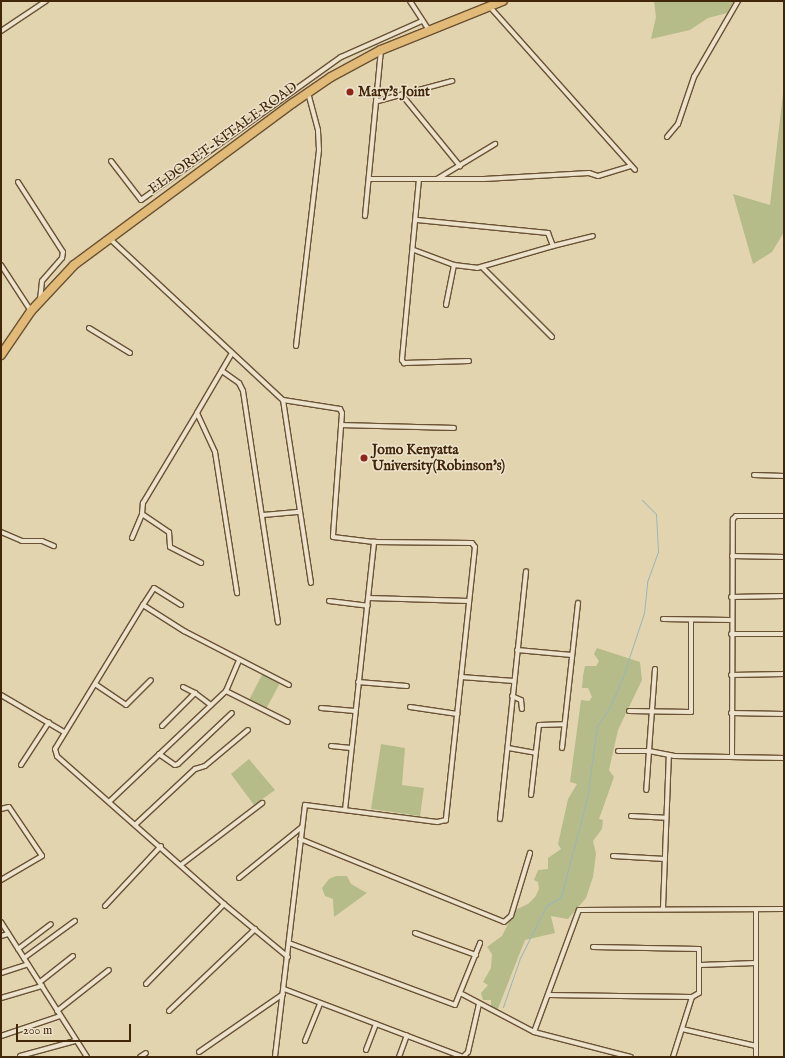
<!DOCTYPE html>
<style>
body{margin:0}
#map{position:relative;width:785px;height:1058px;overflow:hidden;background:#e3d4b0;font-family:"IM FELL English",serif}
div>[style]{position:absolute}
.green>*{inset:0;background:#b5bc8a}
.stream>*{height:1px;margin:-0.5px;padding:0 0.5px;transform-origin:0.5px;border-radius:0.5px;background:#9cb5b8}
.roads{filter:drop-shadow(1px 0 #6a5234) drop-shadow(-1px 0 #6a5234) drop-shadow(0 1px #6a5234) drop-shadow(0 -1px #6a5234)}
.street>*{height:4px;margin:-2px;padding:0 2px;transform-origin:2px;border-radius:2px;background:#ede3cc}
.highway>*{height:8px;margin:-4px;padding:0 4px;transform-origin:4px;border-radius:4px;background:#e2ba78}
.dots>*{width:11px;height:11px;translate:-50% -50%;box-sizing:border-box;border:2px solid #ede3cc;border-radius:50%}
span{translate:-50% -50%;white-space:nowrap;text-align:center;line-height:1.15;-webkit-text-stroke:3px #ede3cc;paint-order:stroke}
.poi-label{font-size:14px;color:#42260a;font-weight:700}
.left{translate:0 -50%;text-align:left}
.street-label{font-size:14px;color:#42260a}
.frame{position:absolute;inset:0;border:2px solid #42260a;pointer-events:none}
.scale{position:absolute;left:16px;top:1024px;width:115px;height:18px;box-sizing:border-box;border:2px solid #42260a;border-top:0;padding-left:5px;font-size:12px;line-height:14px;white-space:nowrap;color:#42260a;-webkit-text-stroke:3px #ede3cc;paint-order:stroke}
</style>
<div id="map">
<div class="green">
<i style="clip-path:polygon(654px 1px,734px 1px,727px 13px,708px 18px,690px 30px,651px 39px,656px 17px)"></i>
<i style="clip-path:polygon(784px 85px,784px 232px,772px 252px,753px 264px,733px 194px,770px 205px)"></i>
<i style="clip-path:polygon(597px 648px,640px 662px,642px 680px,618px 730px,609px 770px,614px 777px,599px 819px,603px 820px,602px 829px,593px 841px,596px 854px,593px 877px,586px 898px,568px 919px,551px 916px,555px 933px,525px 940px,497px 1011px,491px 1009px,491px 1000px,483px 1000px,481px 993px,488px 985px,483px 982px,491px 968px,492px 954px,487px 947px,502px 936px,515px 910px,528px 904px,535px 897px,539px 889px,538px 882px,534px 880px,538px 870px,548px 869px,548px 858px,561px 849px,558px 844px,568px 799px,577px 784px,570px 782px,581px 700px,589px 701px,592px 697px,588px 688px,582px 688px,583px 676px,585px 666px,596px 666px,599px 661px,594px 654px)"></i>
<i style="clip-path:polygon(263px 673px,280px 683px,266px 709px,249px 700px)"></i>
<i style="clip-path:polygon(381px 744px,405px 748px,402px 785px,424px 788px,420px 816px,371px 809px)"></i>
<i style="clip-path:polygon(249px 759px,275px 790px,254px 805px,231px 774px)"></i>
<i style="clip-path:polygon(336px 876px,347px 876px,351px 884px,367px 893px,334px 917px,333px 899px,325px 896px,322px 888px,329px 879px)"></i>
</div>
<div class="stream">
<i style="left:503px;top:1007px;width:52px;rotate:-70.9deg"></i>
<i style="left:520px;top:958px;width:58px;rotate:-63.4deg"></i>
<i style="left:546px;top:906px;width:17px;rotate:-31deg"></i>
<i style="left:561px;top:897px;width:102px;rotate:-75.3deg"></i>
<i style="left:587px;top:798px;width:73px;rotate:-82.1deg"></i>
<i style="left:597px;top:726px;width:23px;rotate:-56deg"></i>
<i style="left:610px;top:707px;width:30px;rotate:-67deg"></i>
<i style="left:622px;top:679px;width:70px;rotate:-71.6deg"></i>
<i style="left:644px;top:613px;width:31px;rotate:-84deg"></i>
<i style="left:647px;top:582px;width:32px;rotate:-70deg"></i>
<i style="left:658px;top:552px;width:38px;rotate:-93deg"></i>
<i style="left:656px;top:514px;width:20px;rotate:-135deg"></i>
</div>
<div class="roads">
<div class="street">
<i style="left:410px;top:1px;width:35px;rotate:57deg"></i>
<i style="left:490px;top:7px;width:218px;rotate:48.3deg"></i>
<i style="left:1px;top:31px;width:54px;rotate:-33.7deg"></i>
<i style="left:402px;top:95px;width:92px;rotate:50.8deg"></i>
<i style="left:378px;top:101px;width:77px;rotate:-15.1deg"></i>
<i style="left:667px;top:137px;width:17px;rotate:-50deg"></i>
<i style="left:678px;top:124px;width:50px;rotate:-71.2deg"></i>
<i style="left:694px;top:77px;width:88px;rotate:-59.9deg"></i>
<i style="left:111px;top:161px;width:49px;rotate:52.4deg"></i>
<i style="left:141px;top:200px;width:246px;rotate:-35.6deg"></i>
<i style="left:341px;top:57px;width:89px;rotate:-24deg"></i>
<i style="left:369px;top:179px;width:115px"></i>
<i style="left:484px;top:179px;width:105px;rotate:-3.3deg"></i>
<i style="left:589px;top:173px;width:9px;rotate:18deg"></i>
<i style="left:598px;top:176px;width:34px;rotate:-17deg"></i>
<i style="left:419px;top:179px;width:182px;rotate:95.4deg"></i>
<i style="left:402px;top:360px;width:4px;rotate:56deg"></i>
<i style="left:404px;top:363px;width:65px;rotate:-1.8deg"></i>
<i style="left:437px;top:179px;width:68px;rotate:-31.1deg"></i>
<i style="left:18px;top:182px;width:83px;rotate:57.3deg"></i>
<i style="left:63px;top:252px;width:6px;rotate:99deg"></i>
<i style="left:62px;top:258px;width:30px;rotate:131deg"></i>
<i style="left:42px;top:281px;width:18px;rotate:96deg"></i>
<i style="left:365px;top:216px;width:166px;rotate:-84.5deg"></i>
<i style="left:417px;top:220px;width:132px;rotate:5.7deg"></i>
<i style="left:548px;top:233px;width:14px;rotate:69deg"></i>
<i style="left:553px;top:246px;width:41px;rotate:-14deg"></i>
<i style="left:109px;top:238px;width:238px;rotate:43deg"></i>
<i style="left:283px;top:400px;width:58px;rotate:9deg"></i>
<i style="left:340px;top:409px;width:4px;rotate:63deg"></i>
<i style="left:342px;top:413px;width:124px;rotate:94.2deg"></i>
<i style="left:333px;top:537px;width:41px;rotate:7deg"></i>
<i style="left:374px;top:542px;width:98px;rotate:0.6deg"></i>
<i style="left:472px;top:543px;width:5px;rotate:53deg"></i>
<i style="left:475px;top:547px;width:275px;rotate:96.1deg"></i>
<i style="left:446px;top:820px;width:9px;rotate:167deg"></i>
<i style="left:437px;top:822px;width:133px;rotate:-172.7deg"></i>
<i style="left:305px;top:805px;width:254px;rotate:96.8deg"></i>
<i style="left:414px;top:250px;width:43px;rotate:20.6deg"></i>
<i style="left:454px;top:265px;width:23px;rotate:7deg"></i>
<i style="left:477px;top:268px;width:79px;rotate:-16.1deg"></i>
<i style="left:1px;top:265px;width:55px;rotate:56.9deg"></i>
<i style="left:482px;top:267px;width:99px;rotate:45deg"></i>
<i style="left:446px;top:305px;width:41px;rotate:-78.7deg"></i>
<i style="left:89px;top:328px;width:48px;rotate:31.4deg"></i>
<i style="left:296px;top:346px;width:197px;rotate:-83.3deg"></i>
<i style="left:319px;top:150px;width:20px;rotate:-93deg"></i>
<i style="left:318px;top:130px;width:38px;rotate:-105deg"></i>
<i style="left:232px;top:353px;width:69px;rotate:120.3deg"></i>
<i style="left:197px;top:413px;width:43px;rotate:65.2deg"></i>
<i style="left:215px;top:452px;width:143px;rotate:81.1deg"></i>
<i style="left:222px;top:371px;width:21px;rotate:35deg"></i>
<i style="left:239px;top:383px;width:9px;rotate:63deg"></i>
<i style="left:243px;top:391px;width:234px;rotate:81.4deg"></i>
<i style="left:283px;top:400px;width:185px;rotate:81.3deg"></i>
<i style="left:341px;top:425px;width:113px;rotate:1.5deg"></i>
<i style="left:754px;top:475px;width:30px;rotate:2deg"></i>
<i style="left:142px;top:514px;width:32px;rotate:34deg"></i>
<i style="left:169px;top:532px;width:15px;rotate:86deg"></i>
<i style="left:170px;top:547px;width:35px;rotate:27deg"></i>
<i style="left:263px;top:515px;width:37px;rotate:-5deg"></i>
<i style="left:1px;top:532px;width:23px;rotate:23deg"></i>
<i style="left:22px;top:541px;width:20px"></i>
<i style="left:42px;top:541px;width:13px;rotate:23deg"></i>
<i style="left:132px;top:538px;width:26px;rotate:-67deg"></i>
<i style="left:142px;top:514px;width:11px;rotate:-85deg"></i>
<i style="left:143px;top:503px;width:105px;rotate:-59deg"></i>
<i style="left:732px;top:556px;width:52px;rotate:1.1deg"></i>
<i style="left:731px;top:597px;width:53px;rotate:-1.1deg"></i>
<i style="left:369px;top:598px;width:100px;rotate:1.7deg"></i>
<i style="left:329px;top:601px;width:39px;rotate:7deg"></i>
<i style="left:143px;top:605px;width:20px;rotate:-57deg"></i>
<i style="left:154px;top:588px;width:32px;rotate:32deg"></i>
<i style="left:663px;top:619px;width:67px;rotate:0.9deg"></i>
<i style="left:731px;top:634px;width:53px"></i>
<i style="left:517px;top:650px;width:55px;rotate:5.2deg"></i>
<i style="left:655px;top:669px;width:82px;rotate:94.2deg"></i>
<i style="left:649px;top:751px;width:25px;rotate:11deg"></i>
<i style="left:674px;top:756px;width:110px;rotate:1deg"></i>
<i style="left:731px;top:675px;width:53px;rotate:-1.1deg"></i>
<i style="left:461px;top:677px;width:53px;rotate:4.3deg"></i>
<i style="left:358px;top:682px;width:49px;rotate:4.7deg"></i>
<i style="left:95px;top:684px;width:37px;rotate:34deg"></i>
<i style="left:126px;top:705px;width:35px;rotate:-45deg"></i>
<i style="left:183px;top:687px;width:13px;rotate:27deg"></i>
<i style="left:226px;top:691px;width:69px;rotate:26.6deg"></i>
<i style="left:1px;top:695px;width:73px;rotate:30.4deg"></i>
<i style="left:512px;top:696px;width:10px;rotate:24deg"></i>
<i style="left:521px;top:700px;width:9px;rotate:84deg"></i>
<i style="left:410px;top:707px;width:48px;rotate:8.5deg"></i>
<i style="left:321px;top:708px;width:34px;rotate:5deg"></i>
<i style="left:629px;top:711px;width:62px;rotate:0.9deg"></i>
<i style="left:691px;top:712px;width:92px;rotate:-90deg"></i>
<i style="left:731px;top:713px;width:53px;rotate:1.1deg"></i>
<i style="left:162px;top:726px;width:47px;rotate:-45deg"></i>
<i style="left:195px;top:693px;width:20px;rotate:37deg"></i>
<i style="left:331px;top:746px;width:20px;rotate:6deg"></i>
<i style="left:508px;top:748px;width:28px;rotate:10deg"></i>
<i style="left:562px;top:748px;width:146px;rotate:-83.7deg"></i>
<i style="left:618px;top:751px;width:31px"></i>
<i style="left:649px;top:751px;width:39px;rotate:94deg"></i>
<i style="left:159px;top:754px;width:19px;rotate:35deg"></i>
<i style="left:175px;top:765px;width:3px;rotate:-18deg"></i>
<i style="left:178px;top:764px;width:74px;rotate:-43.4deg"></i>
<i style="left:732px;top:756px;width:237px;rotate:-89.8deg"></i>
<i style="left:733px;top:519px;width:4px;rotate:-45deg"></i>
<i style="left:736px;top:516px;width:48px"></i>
<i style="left:21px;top:765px;width:51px;rotate:-56.9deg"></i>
<i style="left:531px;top:795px;width:70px;rotate:-83.5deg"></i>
<i style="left:539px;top:725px;width:25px;rotate:-2deg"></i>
<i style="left:110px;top:801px;width:160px;rotate:-43.5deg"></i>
<i style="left:226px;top:691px;width:33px;rotate:-67deg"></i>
<i style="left:1px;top:809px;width:8px;rotate:-14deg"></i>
<i style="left:9px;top:807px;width:59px;rotate:56deg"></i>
<i style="left:42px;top:856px;width:48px;rotate:149.7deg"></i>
<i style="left:345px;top:810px;width:270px;rotate:-83.8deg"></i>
<i style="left:631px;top:816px;width:35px;rotate:3deg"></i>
<i style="left:500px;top:819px;width:249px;rotate:-84deg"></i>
<i style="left:136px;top:824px;width:81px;rotate:-43deg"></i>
<i style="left:195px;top:769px;width:10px;rotate:-17deg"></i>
<i style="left:205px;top:766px;width:56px;rotate:-39.9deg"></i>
<i style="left:300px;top:839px;width:220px;rotate:22.1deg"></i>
<i style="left:504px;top:922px;width:9px;rotate:-41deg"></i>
<i style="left:511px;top:916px;width:66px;rotate:-73.2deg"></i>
<i style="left:613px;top:856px;width:52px;rotate:3.3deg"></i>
<i style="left:182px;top:864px;width:101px;rotate:-37.3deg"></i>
<i style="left:239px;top:878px;width:81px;rotate:-39deg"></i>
<i style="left:105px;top:906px;width:82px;rotate:-47deg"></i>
<i style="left:663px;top:908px;width:153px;rotate:-87.8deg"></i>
<i style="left:1px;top:922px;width:160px;rotate:57.5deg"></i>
<i style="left:415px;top:933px;width:65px;rotate:19.8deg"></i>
<i style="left:1px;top:936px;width:7px;rotate:-16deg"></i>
<i style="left:289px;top:943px;width:177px;rotate:20.5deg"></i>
<i style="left:455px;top:1005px;width:67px;rotate:-68deg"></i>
<i style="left:593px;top:947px;width:106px;rotate:1.1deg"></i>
<i style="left:699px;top:949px;width:44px;rotate:90deg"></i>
<i style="left:699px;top:993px;width:8px;rotate:150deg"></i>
<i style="left:692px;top:997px;width:63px;rotate:107.6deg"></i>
<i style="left:18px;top:949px;width:41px;rotate:-37.1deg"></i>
<i style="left:288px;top:957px;width:83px;rotate:-140.4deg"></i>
<i style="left:224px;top:904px;width:223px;rotate:-138.5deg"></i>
<i style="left:57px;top:756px;width:7px;rotate:-106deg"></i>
<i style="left:55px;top:749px;width:169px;rotate:-58.6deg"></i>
<i style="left:143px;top:605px;width:49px;rotate:32.4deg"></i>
<i style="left:184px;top:631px;width:118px;rotate:27.2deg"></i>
<i style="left:24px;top:958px;width:63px;rotate:-36deg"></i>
<i style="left:700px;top:965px;width:56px;rotate:-2deg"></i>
<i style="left:1px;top:973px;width:28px;rotate:-18deg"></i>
<i style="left:40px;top:982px;width:42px;rotate:-38.2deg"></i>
<i style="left:146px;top:984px;width:112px;rotate:-45.7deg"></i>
<i style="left:284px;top:989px;width:191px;rotate:20.8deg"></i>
<i style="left:463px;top:1057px;width:7px;rotate:-45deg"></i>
<i style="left:468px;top:1052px;width:49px;rotate:-77.1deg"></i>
<i style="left:462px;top:994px;width:81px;rotate:27.8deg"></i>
<i style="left:534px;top:1032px;width:100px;rotate:14.5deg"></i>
<i style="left:548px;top:995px;width:144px;rotate:0.8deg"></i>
<i style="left:1px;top:998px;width:43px;rotate:-16.3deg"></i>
<i style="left:57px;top:1011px;width:66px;rotate:-38.3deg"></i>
<i style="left:169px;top:1011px;width:119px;rotate:-43.6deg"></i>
<i style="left:682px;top:1029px;width:76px;rotate:12.9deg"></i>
<i style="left:534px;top:1032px;width:130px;rotate:-69.8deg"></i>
<i style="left:579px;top:910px;width:205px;rotate:-0.3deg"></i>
<i style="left:1px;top:1036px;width:62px;rotate:-18.7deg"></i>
<i style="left:305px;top:1041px;width:40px;rotate:-68deg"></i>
<i style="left:366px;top:1050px;width:28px;rotate:-69deg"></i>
<i style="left:199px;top:1052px;width:102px;rotate:-34.6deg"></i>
<i style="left:20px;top:1056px;width:57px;rotate:-15.3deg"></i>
<i style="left:140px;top:1057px;width:7px;rotate:-34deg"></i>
<i style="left:399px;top:1057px;width:23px;rotate:-70deg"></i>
<i style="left:756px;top:1057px;width:147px;rotate:-90deg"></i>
</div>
<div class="highway">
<i style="left:1px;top:355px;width:53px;rotate:-55.7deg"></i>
<i style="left:31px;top:311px;width:63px;rotate:-46.9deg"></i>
<i style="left:74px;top:265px;width:272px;rotate:-36.5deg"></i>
<i style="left:293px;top:103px;width:46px;rotate:-34.4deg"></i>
<i style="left:331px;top:77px;width:57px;rotate:-28.4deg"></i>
<i style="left:381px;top:50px;width:131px;rotate:-21.9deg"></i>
</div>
</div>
<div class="dots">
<i style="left:350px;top:92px;background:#8f2418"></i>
<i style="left:364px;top:458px;background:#8f2418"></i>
</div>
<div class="poi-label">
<span class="left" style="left:358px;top:92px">Mary's Joint</span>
<span class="left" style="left:372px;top:458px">Jomo Kenyatta<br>University(Robinson's)</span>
</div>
<div class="street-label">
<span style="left:223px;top:138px;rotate:-36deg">ELDORET-KITALE ROAD</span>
</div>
<div class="frame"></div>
<div class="scale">200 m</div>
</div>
